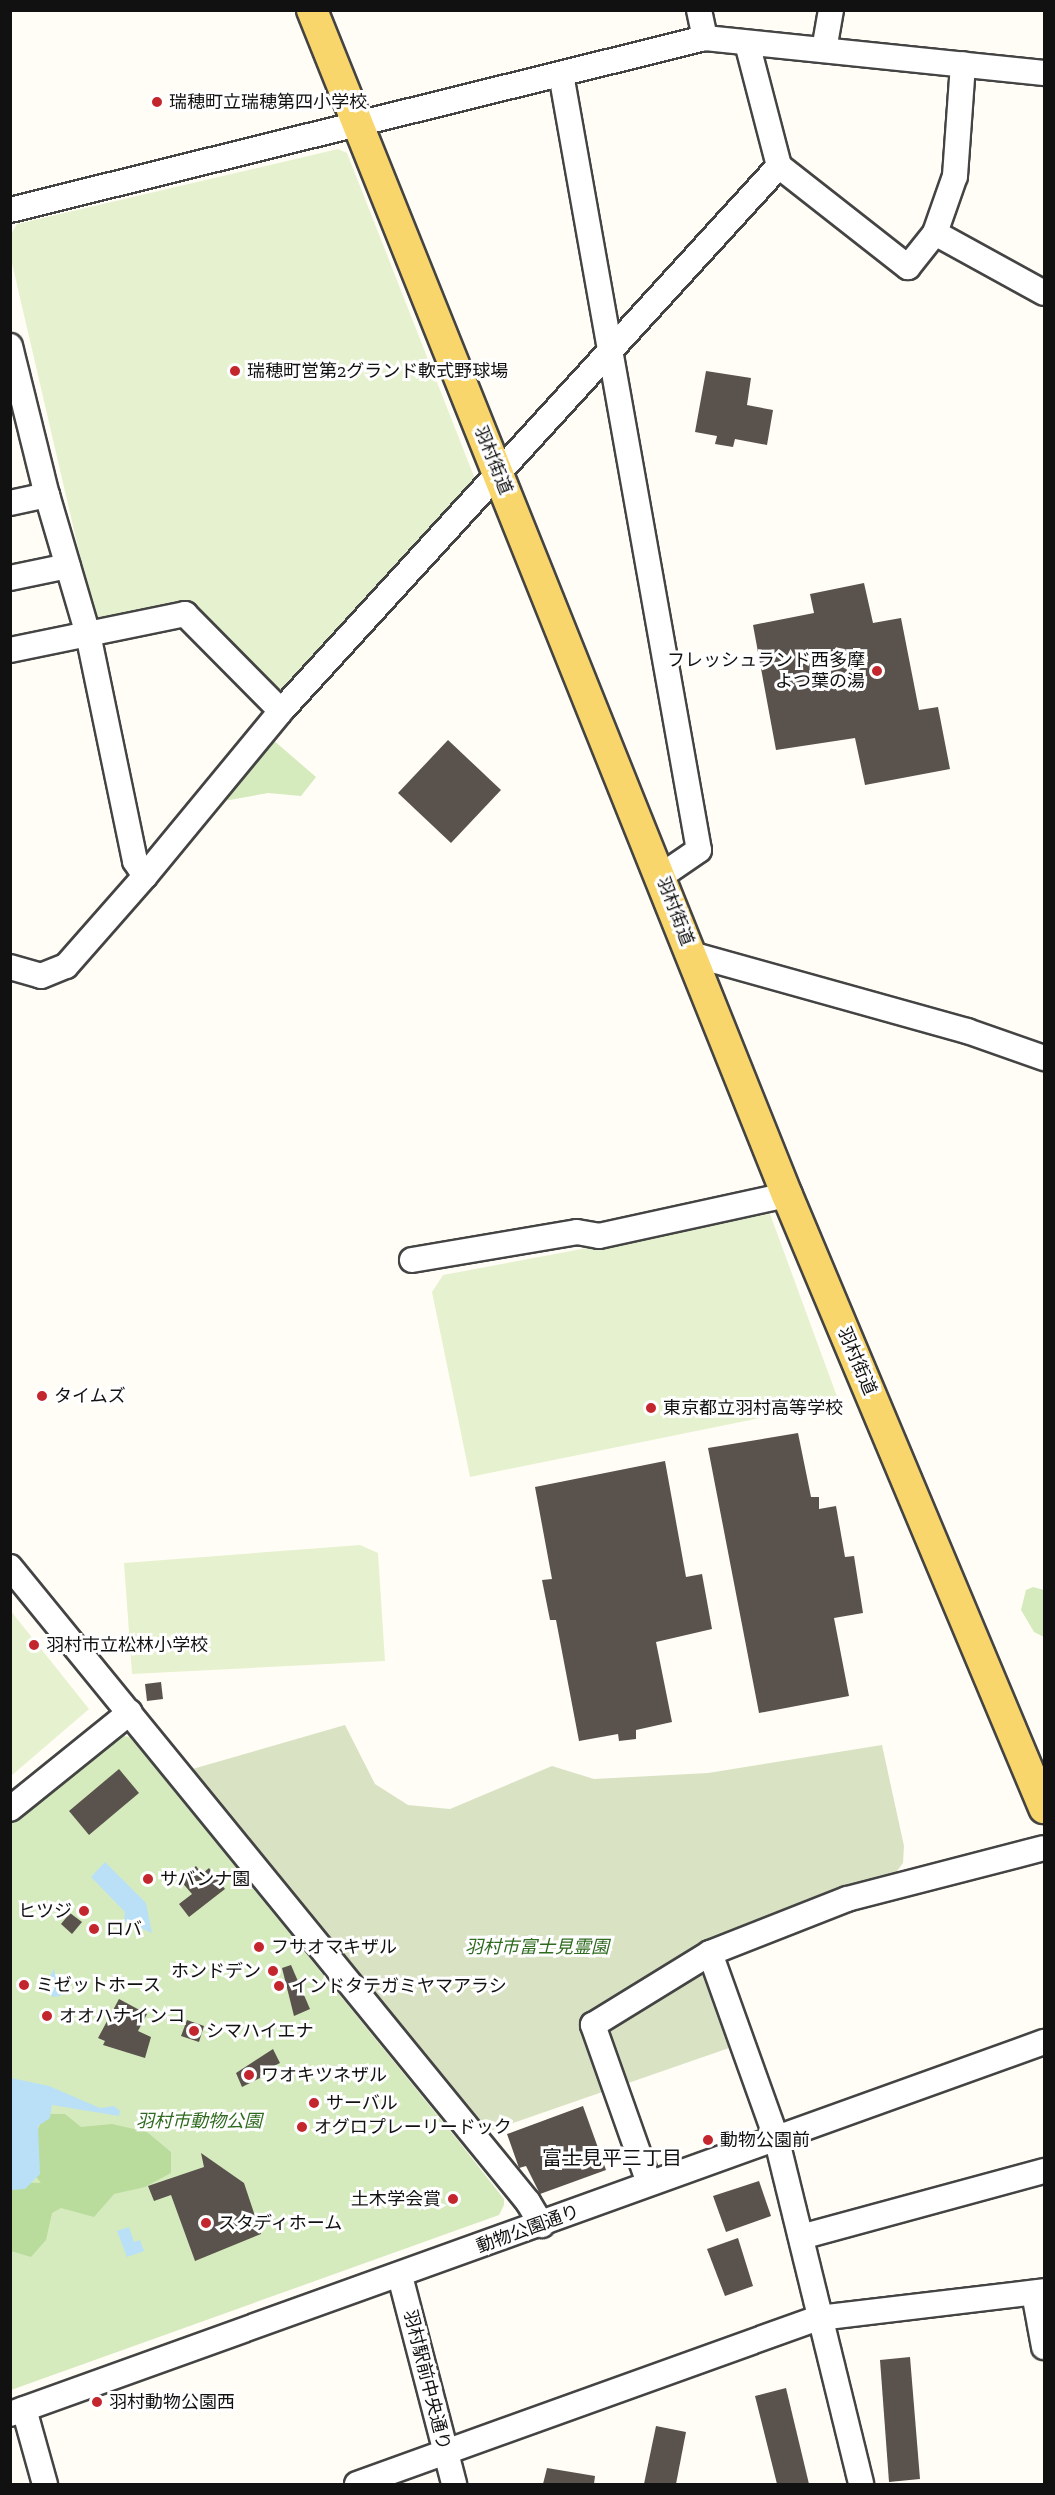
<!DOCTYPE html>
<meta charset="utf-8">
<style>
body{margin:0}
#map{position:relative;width:1055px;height:2495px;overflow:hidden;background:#fffdf5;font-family:"Zilla Slab","Noto Sans JP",serif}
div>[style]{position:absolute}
.green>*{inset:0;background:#d5ebbd}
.forest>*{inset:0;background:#b9dc9c}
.cemetery>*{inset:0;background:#d9e3c4}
.pitch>*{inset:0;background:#e6f2cf}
.water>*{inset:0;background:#b9e0f7}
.building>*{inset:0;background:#5a524d}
.roads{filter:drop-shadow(2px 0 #444) drop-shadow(-2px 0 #444) drop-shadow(0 2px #444) drop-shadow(0 -2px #444)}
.minor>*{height:24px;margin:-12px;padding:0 12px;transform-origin:12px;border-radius:12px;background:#fff}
.major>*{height:30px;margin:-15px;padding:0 15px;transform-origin:15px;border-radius:15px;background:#f9d66b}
.dots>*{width:16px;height:16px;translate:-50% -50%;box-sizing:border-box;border:3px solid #fff;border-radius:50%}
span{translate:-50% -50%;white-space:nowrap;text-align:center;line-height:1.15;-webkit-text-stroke:6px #fff;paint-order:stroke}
.poi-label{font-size:18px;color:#111}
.left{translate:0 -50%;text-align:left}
.right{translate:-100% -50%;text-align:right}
.street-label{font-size:18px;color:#111}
.park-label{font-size:18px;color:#2f6b1f;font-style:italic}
.neighbourhood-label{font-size:20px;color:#111}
.frame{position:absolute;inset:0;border:12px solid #111;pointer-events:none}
</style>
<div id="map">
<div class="green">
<i style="clip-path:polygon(272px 739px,316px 777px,301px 796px,268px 793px,224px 801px)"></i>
<i style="clip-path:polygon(1033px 1587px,1044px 1590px,1044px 1637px,1034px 1632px,1021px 1610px,1026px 1590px)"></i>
<i style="clip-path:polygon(116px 1735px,130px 1737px,460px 2143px,504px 2199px,504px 2205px,499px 2215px,11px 2390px,11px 1823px)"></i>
</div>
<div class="forest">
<i style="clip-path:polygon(44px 2114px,65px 2114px,81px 2127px,112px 2124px,147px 2132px,171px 2152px,171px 2173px,145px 2187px,114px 2194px,94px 2217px,61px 2208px,52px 2213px,46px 2240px,31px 2257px,11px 2251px,11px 2189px,17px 2182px,41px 2183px,25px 2163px)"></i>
</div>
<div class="cemetery">
<i style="clip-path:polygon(345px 1725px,375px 1784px,408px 1805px,450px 1809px,552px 1766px,594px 1779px,708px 1773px,882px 1745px,904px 1846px,903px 1863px,894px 1875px,696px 1949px,732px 2047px,484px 2133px,189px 1770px)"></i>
</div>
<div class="pitch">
<i style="clip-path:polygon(338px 149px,347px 153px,477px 484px,282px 694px,185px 610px,96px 625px,11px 259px,10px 236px,17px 224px)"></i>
<i style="clip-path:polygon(770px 1214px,839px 1402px,470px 1477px,432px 1292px,443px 1275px)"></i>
<i style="clip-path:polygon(360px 1545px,378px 1553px,385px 1661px,132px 1674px,124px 1563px)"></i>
<i style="clip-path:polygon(10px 1610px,89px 1709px,11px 1776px,10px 1776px)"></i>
</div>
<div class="water">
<i style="clip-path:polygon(105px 1862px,146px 1903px,152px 1933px,124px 1921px,125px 1912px,91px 1877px)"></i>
<i style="clip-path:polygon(54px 1969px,56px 1978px,68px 1994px,53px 1997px,47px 1992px,46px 1983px)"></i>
<i style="clip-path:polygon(11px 2078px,49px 2086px,100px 2108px,114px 2106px,120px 2111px,119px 2116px,52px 2105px,50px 2118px,38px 2126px,40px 2174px,25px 2189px,11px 2190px)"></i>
<i style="clip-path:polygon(129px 2227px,134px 2242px,140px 2240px,144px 2251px,127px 2257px,117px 2231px)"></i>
</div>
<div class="building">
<i style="clip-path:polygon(706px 371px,751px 378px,747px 405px,773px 410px,767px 445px,735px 439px,733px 447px,715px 444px,717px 436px,695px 432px)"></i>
<i style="clip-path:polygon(864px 583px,873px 623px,901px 618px,919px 710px,938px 707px,950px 769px,865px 785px,855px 738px,776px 750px,753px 625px,814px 613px,810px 594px)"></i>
<i style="clip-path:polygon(448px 740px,501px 790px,451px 843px,398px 793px)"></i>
<i style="clip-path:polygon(798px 1433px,811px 1497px,819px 1497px,819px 1509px,836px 1506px,845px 1557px,854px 1556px,863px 1613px,834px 1618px,849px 1696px,759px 1713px,708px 1448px)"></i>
<i style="clip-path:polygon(665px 1461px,686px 1577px,702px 1574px,712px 1629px,656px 1642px,672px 1722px,636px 1730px,636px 1739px,619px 1741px,618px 1734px,579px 1741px,556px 1620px,550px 1620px,542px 1580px,552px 1579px,535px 1487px)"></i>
<i style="clip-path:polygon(161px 1682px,163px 1699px,147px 1701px,145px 1684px)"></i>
<i style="clip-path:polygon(119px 1769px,139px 1793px,89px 1835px,69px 1811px)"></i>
<i style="clip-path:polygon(196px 1866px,202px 1874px,209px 1868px,225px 1889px,189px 1917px,179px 1904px,192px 1894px,179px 1879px)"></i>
<i style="clip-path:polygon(70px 1913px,82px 1922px,72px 1934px,61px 1924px)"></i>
<i style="clip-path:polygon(291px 1965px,310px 2009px,294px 2016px,282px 1968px)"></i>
<i style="clip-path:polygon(119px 1999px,147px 2014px,138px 2031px,151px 2037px,145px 2058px,103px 2045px,105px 2041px,98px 2038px)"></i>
<i style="clip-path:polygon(187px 2020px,204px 2026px,199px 2042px,181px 2036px)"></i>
<i style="clip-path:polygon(273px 2049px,280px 2063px,260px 2073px,257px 2066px,262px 2077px,242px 2087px,236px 2073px)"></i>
<i style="clip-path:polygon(583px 2106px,606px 2170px,540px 2194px,526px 2166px,519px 2168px,507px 2134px)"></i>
<i style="clip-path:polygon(201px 2153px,244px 2183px,261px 2234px,195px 2261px,171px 2195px,154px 2201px,148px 2186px,204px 2167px)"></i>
<i style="clip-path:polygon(759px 2181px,771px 2216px,726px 2232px,713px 2196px)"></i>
<i style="clip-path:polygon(738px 2238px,753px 2286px,725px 2296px,707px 2249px)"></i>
<i style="clip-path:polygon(910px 2357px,920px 2479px,889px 2482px,880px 2360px)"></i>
<i style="clip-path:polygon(786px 2388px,809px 2484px,777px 2484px,755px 2396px)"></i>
<i style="clip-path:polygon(656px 2426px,686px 2432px,676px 2484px,644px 2484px)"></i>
<i style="clip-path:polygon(547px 2468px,595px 2476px,594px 2484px,543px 2484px)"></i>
</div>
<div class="roads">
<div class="minor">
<i style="left:699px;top:10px;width:29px;rotate:78deg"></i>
<i style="left:747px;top:43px;width:127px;rotate:75.4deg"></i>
<i style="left:779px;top:166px;width:164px;rotate:38.1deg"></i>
<i style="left:908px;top:267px;width:43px;rotate:-51.5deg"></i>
<i style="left:935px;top:233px;width:60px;rotate:-70.7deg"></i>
<i style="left:955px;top:176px;width:112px;rotate:-85.9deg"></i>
<i style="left:824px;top:50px;width:41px;rotate:-80.1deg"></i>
<i style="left:561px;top:74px;width:788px;rotate:79.92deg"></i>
<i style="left:699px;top:850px;width:46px;rotate:145.6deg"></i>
<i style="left:10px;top:210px;width:716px;rotate:-13.9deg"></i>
<i style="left:705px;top:38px;width:341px;rotate:5.9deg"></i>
<i style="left:935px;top:233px;width:124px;rotate:28.8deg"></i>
<i style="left:10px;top:346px;width:154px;rotate:76.1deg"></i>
<i style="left:47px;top:495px;width:145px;rotate:73.6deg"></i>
<i style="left:88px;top:634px;width:232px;rotate:78.3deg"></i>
<i style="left:135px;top:861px;width:18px;rotate:56deg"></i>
<i style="left:145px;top:876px;width:214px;rotate:-50.5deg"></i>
<i style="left:281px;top:711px;width:738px;rotate:-47.58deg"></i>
<i style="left:10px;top:503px;width:38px;rotate:-12deg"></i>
<i style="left:10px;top:578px;width:59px;rotate:-11.7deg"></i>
<i style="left:10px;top:650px;width:179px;rotate:-11.6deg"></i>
<i style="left:185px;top:614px;width:136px;rotate:45.3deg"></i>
<i style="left:691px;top:954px;width:287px;rotate:15.6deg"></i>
<i style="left:967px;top:1031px;width:82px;rotate:19.3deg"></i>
<i style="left:10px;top:967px;width:32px;rotate:16deg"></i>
<i style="left:41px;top:976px;width:27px;rotate:-22deg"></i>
<i style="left:66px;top:966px;width:120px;rotate:-48.7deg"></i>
<i style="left:412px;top:1260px;width:167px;rotate:-9.6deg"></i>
<i style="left:577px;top:1232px;width:22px;rotate:10deg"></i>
<i style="left:599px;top:1236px;width:192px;rotate:-12.3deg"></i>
<i style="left:10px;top:1567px;width:819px;rotate:50.79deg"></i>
<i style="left:528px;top:2202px;width:27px;rotate:59deg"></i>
<i style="left:10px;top:1809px;width:154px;rotate:-38.9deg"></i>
<i style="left:710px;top:1953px;width:195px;rotate:70.3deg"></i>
<i style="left:776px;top:2137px;width:357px;rotate:76.2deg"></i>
<i style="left:649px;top:2183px;width:168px;rotate:-109.5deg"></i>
<i style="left:593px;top:2025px;width:137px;rotate:-31.6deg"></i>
<i style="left:710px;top:1953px;width:147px;rotate:-21.5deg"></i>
<i style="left:847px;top:1899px;width:203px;rotate:-14.5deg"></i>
<i style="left:801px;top:2237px;width:252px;rotate:-15.2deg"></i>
<i style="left:400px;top:2276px;width:215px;rotate:75.4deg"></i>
<i style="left:1034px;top:2293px;width:55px;rotate:79.5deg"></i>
<i style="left:24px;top:2409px;width:78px;rotate:74.4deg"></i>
<i style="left:10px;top:2414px;width:1099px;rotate:-19.79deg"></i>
<i style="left:357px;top:2484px;width:491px;rotate:-19.8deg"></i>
<i style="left:819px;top:2318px;width:227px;rotate:-6.8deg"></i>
</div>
<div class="major">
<i style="left:312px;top:10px;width:1277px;rotate:68.16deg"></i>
<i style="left:787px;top:1195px;width:665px;rotate:67.25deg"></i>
</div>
</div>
<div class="dots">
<i style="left:157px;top:102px;background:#c4262e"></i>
<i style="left:235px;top:371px;background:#c4262e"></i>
<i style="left:877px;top:671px;background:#c4262e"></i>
<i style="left:42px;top:1396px;background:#c4262e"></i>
<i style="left:651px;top:1408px;background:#c4262e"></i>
<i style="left:34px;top:1645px;background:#c4262e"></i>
<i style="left:148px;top:1879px;background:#c4262e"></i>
<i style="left:84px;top:1911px;background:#c4262e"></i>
<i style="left:94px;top:1929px;background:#c4262e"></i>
<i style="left:259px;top:1947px;background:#c4262e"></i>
<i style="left:273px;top:1971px;background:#c4262e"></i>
<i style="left:24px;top:1985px;background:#c4262e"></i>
<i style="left:279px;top:1986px;background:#c4262e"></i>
<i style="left:47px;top:2016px;background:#c4262e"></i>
<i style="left:194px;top:2031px;background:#c4262e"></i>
<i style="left:249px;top:2075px;background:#c4262e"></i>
<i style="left:314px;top:2103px;background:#c4262e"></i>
<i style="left:302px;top:2127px;background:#c4262e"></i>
<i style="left:708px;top:2140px;background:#c4262e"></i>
<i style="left:453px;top:2199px;background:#c4262e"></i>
<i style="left:206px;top:2223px;background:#c4262e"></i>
<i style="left:97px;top:2402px;background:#c4262e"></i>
</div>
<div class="poi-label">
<span class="left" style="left:169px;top:102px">瑞穂町立瑞穂第四小学校</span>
<span class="left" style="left:247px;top:371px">瑞穂町営第2グランド軟式野球場</span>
<span class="right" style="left:865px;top:671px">フレッシュランド西多摩<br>よつ葉の湯</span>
<span class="left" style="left:54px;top:1396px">タイムズ</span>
<span class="left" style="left:663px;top:1408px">東京都立羽村高等学校</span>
<span class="left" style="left:46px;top:1645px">羽村市立松林小学校</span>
<span class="left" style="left:160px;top:1879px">サバンナ園</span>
<span class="right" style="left:72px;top:1911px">ヒツジ</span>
<span class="left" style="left:106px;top:1929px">ロバ</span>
<span class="left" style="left:271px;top:1947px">フサオマキザル</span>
<span class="right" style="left:261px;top:1971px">ホンドデン</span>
<span class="left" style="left:36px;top:1985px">ミゼットホース</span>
<span class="left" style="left:291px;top:1986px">インドタテガミヤマアラシ</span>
<span class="left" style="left:59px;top:2016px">オオハナインコ</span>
<span class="left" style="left:206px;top:2031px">シマハイエナ</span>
<span class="left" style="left:261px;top:2075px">ワオキツネザル</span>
<span class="left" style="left:326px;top:2103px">サーバル</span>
<span class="left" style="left:314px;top:2127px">オグロプレーリードック</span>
<span class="left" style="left:720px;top:2140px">動物公園前</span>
<span class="right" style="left:441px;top:2199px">土木学会賞</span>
<span class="left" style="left:218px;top:2223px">スタディホーム</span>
<span class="left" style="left:109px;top:2402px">羽村動物公園西</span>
</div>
<div class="street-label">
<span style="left:493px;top:460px;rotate:68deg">羽村街道</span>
<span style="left:675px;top:911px;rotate:69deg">羽村街道</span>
<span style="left:857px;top:1361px;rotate:67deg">羽村街道</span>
<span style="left:528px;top:2229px;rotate:-20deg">動物公園通り</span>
<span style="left:427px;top:2380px;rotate:76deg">羽村駅前中央通り</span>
</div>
<div class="park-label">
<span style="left:537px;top:1947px">羽村市富士見霊園</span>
<span style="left:199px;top:2121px">羽村市動物公園</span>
</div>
<div class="neighbourhood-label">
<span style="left:612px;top:2158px">富士見平三丁目</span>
</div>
<div class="frame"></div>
</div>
